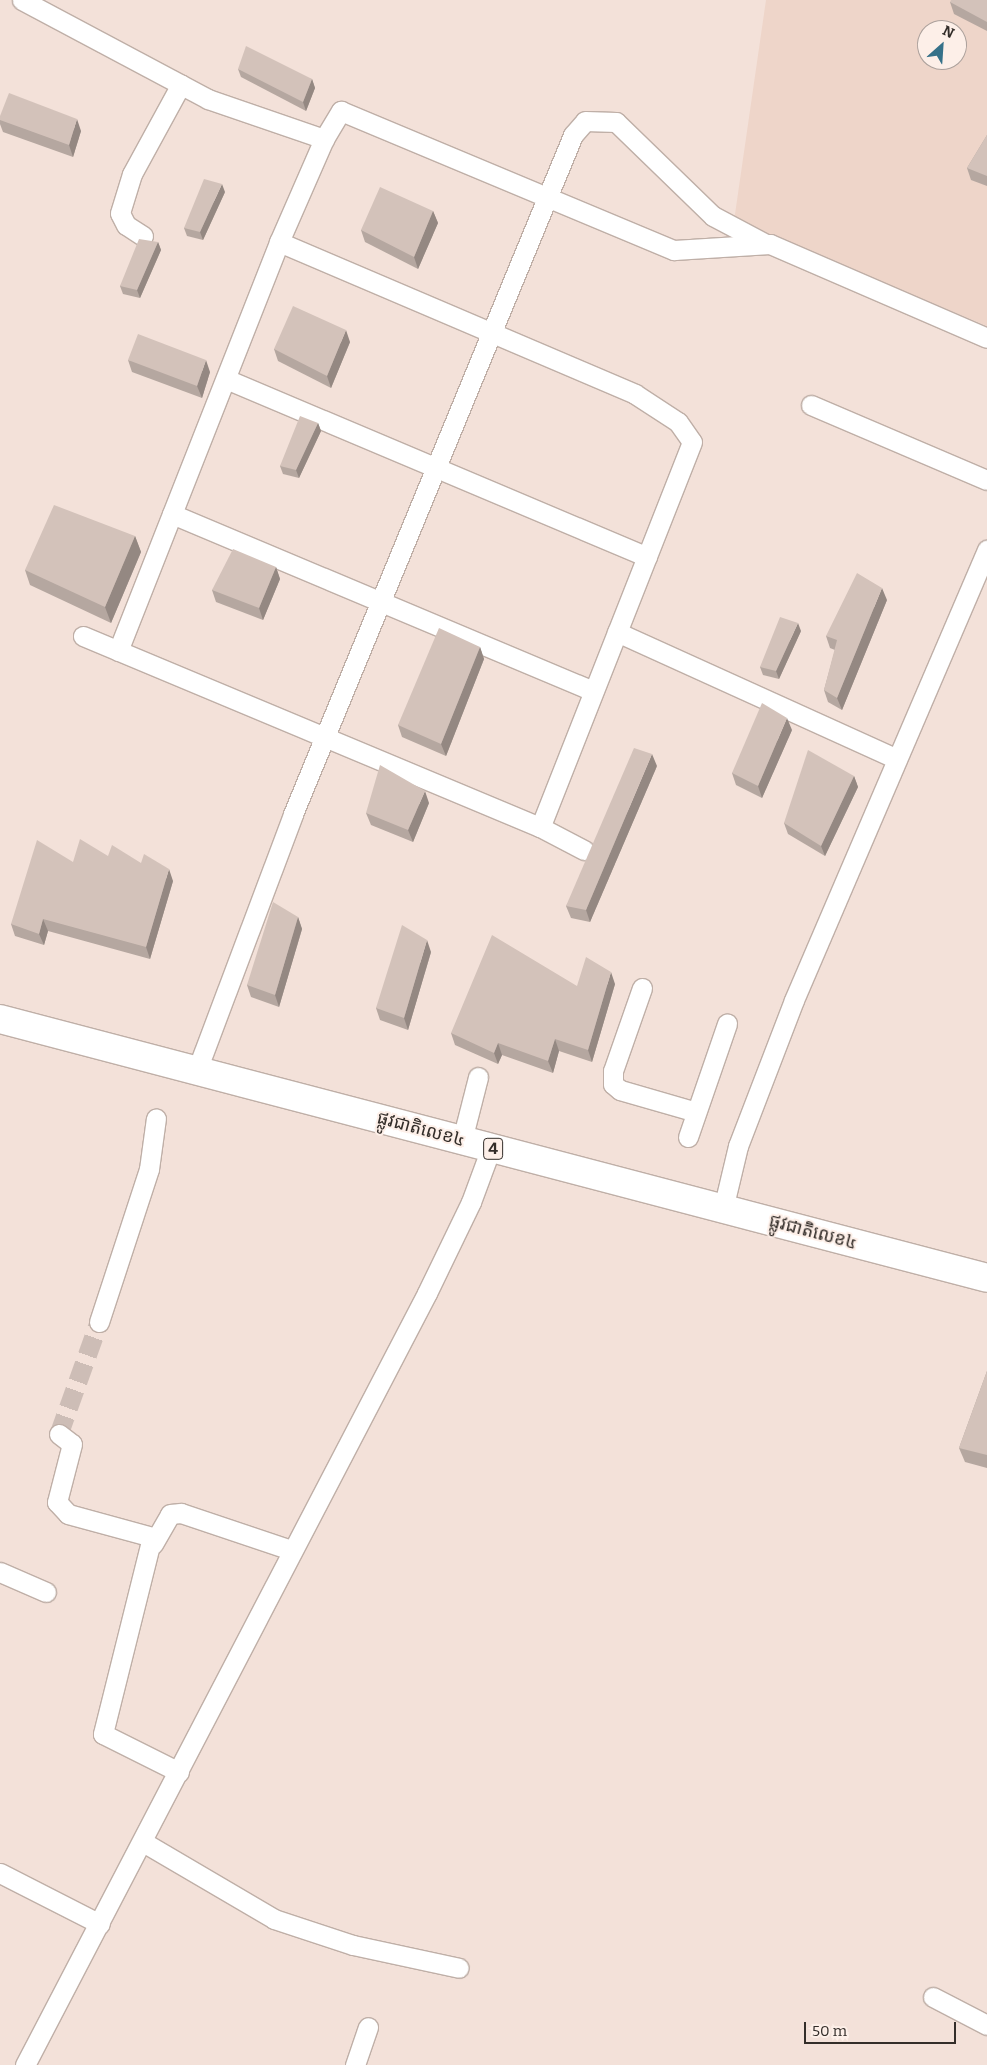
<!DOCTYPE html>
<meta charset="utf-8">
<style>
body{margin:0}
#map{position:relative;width:987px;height:2065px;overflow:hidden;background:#f3e1d9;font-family:Bitter,"Noto Sans Khmer",serif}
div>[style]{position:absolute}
.built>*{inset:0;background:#eed5c9}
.street-tunnel>*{height:19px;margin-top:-9.5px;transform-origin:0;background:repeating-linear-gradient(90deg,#cdbdb6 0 19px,transparent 0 28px)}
.roads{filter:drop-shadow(1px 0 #bfafa7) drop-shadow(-1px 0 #bfafa7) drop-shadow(0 1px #bfafa7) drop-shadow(0 -1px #bfafa7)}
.street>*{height:19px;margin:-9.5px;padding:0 9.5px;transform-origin:9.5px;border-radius:9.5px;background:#fff}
.highway>*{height:28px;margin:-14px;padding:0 14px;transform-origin:14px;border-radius:14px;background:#fff}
.wall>*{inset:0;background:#b5a7a0}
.shaded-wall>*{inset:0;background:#948882}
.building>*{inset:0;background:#d3c2ba}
span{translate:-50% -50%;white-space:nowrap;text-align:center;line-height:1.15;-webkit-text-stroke:4px #fdefe8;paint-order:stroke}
.shield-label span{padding:1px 4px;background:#fdefe8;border:1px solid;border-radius:4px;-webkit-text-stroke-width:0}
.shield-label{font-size:16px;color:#332d29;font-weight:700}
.street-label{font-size:18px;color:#332d29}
.north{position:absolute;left:917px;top:20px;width:50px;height:50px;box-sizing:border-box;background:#fdefe8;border:1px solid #aca19c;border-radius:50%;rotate:26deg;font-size:14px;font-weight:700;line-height:20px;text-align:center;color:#332d29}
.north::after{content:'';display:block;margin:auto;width:18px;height:22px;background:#367189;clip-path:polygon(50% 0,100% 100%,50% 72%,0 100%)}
.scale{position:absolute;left:804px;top:2022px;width:152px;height:22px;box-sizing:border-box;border:2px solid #332d29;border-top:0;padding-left:6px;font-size:15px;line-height:18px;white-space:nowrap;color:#332d29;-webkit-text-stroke:4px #fdefe8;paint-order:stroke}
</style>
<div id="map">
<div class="built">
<i style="clip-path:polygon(evenodd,766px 0,987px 0,987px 326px,734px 221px,766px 0,927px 30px,957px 30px,957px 60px,927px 60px,927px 30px)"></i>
</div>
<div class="street-tunnel">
<i style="left:59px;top:1434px;width:119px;rotate:-70.3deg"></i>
</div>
<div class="roads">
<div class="street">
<i style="left:22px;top:0;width:211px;rotate:28deg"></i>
<i style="left:208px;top:99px;width:123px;rotate:19deg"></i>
<i style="left:143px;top:236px;width:20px;rotate:-147deg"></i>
<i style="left:126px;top:225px;width:13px;rotate:-117deg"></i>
<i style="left:120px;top:213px;width:41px;rotate:-72.9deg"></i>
<i style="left:132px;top:174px;width:102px;rotate:-61.4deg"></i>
<i style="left:279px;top:242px;width:387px;rotate:23.1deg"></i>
<i style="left:635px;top:394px;width:51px;rotate:33.1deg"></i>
<i style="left:678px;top:422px;width:24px;rotate:55deg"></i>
<i style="left:692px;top:442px;width:414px;rotate:111.5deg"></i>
<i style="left:226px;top:379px;width:457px;rotate:22.9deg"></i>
<i style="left:811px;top:405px;width:191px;rotate:23.1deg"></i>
<i style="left:172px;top:514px;width:457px;rotate:22.8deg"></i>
<i style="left:617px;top:632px;width:307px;rotate:24.4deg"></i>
<i style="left:83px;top:636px;width:495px;rotate:22.7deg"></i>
<i style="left:540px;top:827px;width:50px;rotate:27.6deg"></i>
<i style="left:118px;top:651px;width:440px;rotate:-68.5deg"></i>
<i style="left:279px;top:242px;width:112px;rotate:-66.4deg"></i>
<i style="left:324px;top:139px;width:33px;rotate:-59deg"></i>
<i style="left:341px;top:111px;width:361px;rotate:22.7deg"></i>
<i style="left:674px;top:250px;width:96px;rotate:-3.6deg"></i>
<i style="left:770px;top:244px;width:236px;rotate:23.4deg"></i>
<i style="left:642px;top:988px;width:88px;rotate:109.3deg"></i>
<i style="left:613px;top:1071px;width:13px;rotate:90deg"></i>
<i style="left:613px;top:1084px;width:9px;rotate:41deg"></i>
<i style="left:620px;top:1090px;width:79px;rotate:16.1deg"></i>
<i style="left:197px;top:1070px;width:273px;rotate:-69.4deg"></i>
<i style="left:293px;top:814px;width:734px;rotate:-67.59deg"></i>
<i style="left:573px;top:135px;width:18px;rotate:-49deg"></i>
<i style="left:585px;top:121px;width:31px;rotate:2deg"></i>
<i style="left:616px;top:122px;width:135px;rotate:44.1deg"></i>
<i style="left:713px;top:216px;width:58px;rotate:27.9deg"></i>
<i style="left:688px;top:1137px;width:120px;rotate:-71deg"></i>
<i style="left:462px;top:1140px;width:65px;rotate:-75.7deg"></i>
<i style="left:723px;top:1209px;width:65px;rotate:-76.6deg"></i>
<i style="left:738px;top:1146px;width:156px;rotate:-69deg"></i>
<i style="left:794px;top:1000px;width:490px;rotate:-66.8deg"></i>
<i style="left:99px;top:1322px;width:161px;rotate:-71.9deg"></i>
<i style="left:149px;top:1169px;width:51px;rotate:-82.2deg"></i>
<i style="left:59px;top:1434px;width:16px;rotate:38deg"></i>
<i style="left:72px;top:1444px;width:60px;rotate:104.5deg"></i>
<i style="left:57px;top:1502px;width:16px;rotate:47deg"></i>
<i style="left:68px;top:1514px;width:87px;rotate:15.3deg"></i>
<i style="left:152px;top:1537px;width:203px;rotate:104deg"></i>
<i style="left:103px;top:1734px;width:85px;rotate:26.6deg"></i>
<i style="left:153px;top:1544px;width:34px;rotate:-60deg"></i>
<i style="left:170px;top:1514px;width:11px;rotate:-5deg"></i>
<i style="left:181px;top:1513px;width:116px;rotate:18.6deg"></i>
<i style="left:0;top:1572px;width:50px;rotate:23.5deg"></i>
<i style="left:143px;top:1842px;width:152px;rotate:30.4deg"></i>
<i style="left:274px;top:1919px;width:83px;rotate:18.2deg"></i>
<i style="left:353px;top:1945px;width:108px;rotate:12.2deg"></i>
<i style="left:0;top:1873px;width:112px;rotate:27deg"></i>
<i style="left:933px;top:1997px;width:61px;rotate:27.4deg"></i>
<i style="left:25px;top:2065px;width:870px;rotate:-62.49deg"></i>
<i style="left:427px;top:1293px;width:101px;rotate:-64.2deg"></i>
<i style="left:471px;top:1202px;width:58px;rotate:-69.7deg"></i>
<i style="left:355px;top:2065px;width:40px;rotate:-71.1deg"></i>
</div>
<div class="highway">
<i style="left:0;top:1019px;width:1020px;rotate:14.7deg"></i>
</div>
</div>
<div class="wall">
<i style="clip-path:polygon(987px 0,987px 31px,954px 14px,950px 2px)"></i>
<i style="clip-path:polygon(238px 69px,312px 79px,315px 88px,306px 111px,241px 77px)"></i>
<i style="clip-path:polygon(0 116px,81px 131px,73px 157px,3px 132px,0 124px)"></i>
<i style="clip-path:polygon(987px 135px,987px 186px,971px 180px,967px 168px)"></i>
<i style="clip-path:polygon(225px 192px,203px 240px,187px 236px,184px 228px)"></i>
<i style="clip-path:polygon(433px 211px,438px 223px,418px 269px,365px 242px,361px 230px)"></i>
<i style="clip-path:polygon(158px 242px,161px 250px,140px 298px,123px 294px,120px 286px)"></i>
<i style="clip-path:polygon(350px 342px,331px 388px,278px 361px,274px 349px)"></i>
<i style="clip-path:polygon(128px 360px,210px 372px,202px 398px,132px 372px)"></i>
<i style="clip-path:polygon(318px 423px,321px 431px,299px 478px,283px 474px,280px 466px)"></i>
<i style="clip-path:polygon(135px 536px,141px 552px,111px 623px,30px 585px,25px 570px)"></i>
<i style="clip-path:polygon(276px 567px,280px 579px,263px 620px,216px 602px,212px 590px)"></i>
<i style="clip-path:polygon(887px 600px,842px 710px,828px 702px,824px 690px,835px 650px,830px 648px,826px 636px)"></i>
<i style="clip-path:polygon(801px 631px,779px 679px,763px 675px,760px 667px)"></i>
<i style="clip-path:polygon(480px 647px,484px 659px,446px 756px,402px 737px,398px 725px)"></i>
<i style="clip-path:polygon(792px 730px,762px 798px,736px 785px,732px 773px)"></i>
<i style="clip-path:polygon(657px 766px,590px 922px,571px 918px,566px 906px)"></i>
<i style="clip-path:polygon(854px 776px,858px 787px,825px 856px,788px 834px,784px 823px)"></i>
<i style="clip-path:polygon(429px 803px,413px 842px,371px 825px,366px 813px)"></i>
<i style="clip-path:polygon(108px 856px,173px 881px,150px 959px,48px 931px,44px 945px,15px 936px,11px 924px,73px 862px)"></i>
<i style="clip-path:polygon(298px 917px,302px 929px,279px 1007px,251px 997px,247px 985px)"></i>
<i style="clip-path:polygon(431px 952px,408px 1030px,380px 1020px,376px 1008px)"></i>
<i style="clip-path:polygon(615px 984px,592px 1062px,559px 1051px,553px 1073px,502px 1055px,498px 1064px,455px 1045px,451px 1033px,577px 986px)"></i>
<i style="clip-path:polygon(987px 1371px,987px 1468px,965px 1462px,959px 1448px)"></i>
</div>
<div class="shaded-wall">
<i style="clip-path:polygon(312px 79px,315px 88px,306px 111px,303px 102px)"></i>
<i style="clip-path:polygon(77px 119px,81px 131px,73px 157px,69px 145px)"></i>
<i style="clip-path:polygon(222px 184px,225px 192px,203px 240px,200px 232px)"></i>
<i style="clip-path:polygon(433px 211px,438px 223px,418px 269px,414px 257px)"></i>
<i style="clip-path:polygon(158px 242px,161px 250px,140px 298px,137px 290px)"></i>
<i style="clip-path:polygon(346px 330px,350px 342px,331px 388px,327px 376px)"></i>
<i style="clip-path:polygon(206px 360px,210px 372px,202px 398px,197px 386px)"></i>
<i style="clip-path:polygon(318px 423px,321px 431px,299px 478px,296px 470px)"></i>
<i style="clip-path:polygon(135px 536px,141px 552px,111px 623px,105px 607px)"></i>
<i style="clip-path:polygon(276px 567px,280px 579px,263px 620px,259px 608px)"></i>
<i style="clip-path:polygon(882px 588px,887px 600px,842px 710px,837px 698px)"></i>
<i style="clip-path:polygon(798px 623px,801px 631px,779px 679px,776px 671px)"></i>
<i style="clip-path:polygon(480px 647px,484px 659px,446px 756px,441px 744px)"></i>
<i style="clip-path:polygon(787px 718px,792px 730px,762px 798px,758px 786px)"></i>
<i style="clip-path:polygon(652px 754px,657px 766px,590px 922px,586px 910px)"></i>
<i style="clip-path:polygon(854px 776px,858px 787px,825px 856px,821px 846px)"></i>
<i style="clip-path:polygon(425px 791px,429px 803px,413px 842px,408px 830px)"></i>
<i style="clip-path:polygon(169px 869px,173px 881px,150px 959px,146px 947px)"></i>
<i style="clip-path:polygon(298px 917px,302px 929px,279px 1007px,275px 995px)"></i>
<i style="clip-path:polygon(43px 919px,48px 931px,44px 945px,39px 934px)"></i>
<i style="clip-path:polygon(427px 940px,431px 952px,408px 1030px,404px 1018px)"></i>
<i style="clip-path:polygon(611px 972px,615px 984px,592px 1062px,588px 1050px)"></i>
<i style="clip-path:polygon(555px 1039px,559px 1051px,553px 1073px,548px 1061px)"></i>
<i style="clip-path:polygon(498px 1043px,502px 1055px,498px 1064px,494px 1053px)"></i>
</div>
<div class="building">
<i style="clip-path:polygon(951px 0,987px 0,987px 22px,950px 2px)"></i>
<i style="clip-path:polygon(246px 46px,312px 79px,303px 102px,238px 69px)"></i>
<i style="clip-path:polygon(9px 93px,77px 119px,69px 145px,0 120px,0 116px)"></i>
<i style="clip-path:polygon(987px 135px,987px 176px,967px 168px)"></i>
<i style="clip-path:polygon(204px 179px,222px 184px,200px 232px,184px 228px)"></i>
<i style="clip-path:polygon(380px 187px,433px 211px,414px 257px,361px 230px)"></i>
<i style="clip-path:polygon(139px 239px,158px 242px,137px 290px,120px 286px)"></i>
<i style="clip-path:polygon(293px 306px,346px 330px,327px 376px,274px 349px)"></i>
<i style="clip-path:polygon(138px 334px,206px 360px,197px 386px,128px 360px)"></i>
<i style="clip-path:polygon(300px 416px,318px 423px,296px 470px,280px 466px)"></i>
<i style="clip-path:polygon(54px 505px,135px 536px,105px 607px,25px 570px)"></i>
<i style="clip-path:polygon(233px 549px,276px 567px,259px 608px,212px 590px)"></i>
<i style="clip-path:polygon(857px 573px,882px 588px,837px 698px,824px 690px,837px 640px,826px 636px)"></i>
<i style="clip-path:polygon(780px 617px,798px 623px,776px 671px,760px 667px)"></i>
<i style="clip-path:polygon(439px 628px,480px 647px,441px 744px,398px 725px)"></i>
<i style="clip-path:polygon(762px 703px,787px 718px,758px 786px,732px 773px)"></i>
<i style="clip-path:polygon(634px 748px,652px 754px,586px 910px,566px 906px)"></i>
<i style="clip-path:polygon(808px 750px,854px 776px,821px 846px,784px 823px)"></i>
<i style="clip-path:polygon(380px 765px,425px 791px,408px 830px,366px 813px)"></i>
<i style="clip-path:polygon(80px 839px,108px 856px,112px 845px,141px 863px,144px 854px,169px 869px,146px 947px,43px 919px,39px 934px,11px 924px,37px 840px,73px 862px)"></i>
<i style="clip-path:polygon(273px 902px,298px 917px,275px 995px,247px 985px)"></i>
<i style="clip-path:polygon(402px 925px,427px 940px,404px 1018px,376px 1008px)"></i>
<i style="clip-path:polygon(492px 935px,577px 986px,586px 957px,611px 972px,588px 1050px,555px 1039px,548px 1061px,498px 1043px,494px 1053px,451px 1033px)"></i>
<i style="clip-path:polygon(987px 1371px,987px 1455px,959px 1448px)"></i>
</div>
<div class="shield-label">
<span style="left:493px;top:1149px">4</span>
</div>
<div class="street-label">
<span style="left:421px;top:1129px;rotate:15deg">ផ្លូវជាតិលេខ៤</span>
<span style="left:813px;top:1232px;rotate:15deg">ផ្លូវជាតិលេខ៤</span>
</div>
<div class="north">N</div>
<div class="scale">50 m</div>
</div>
